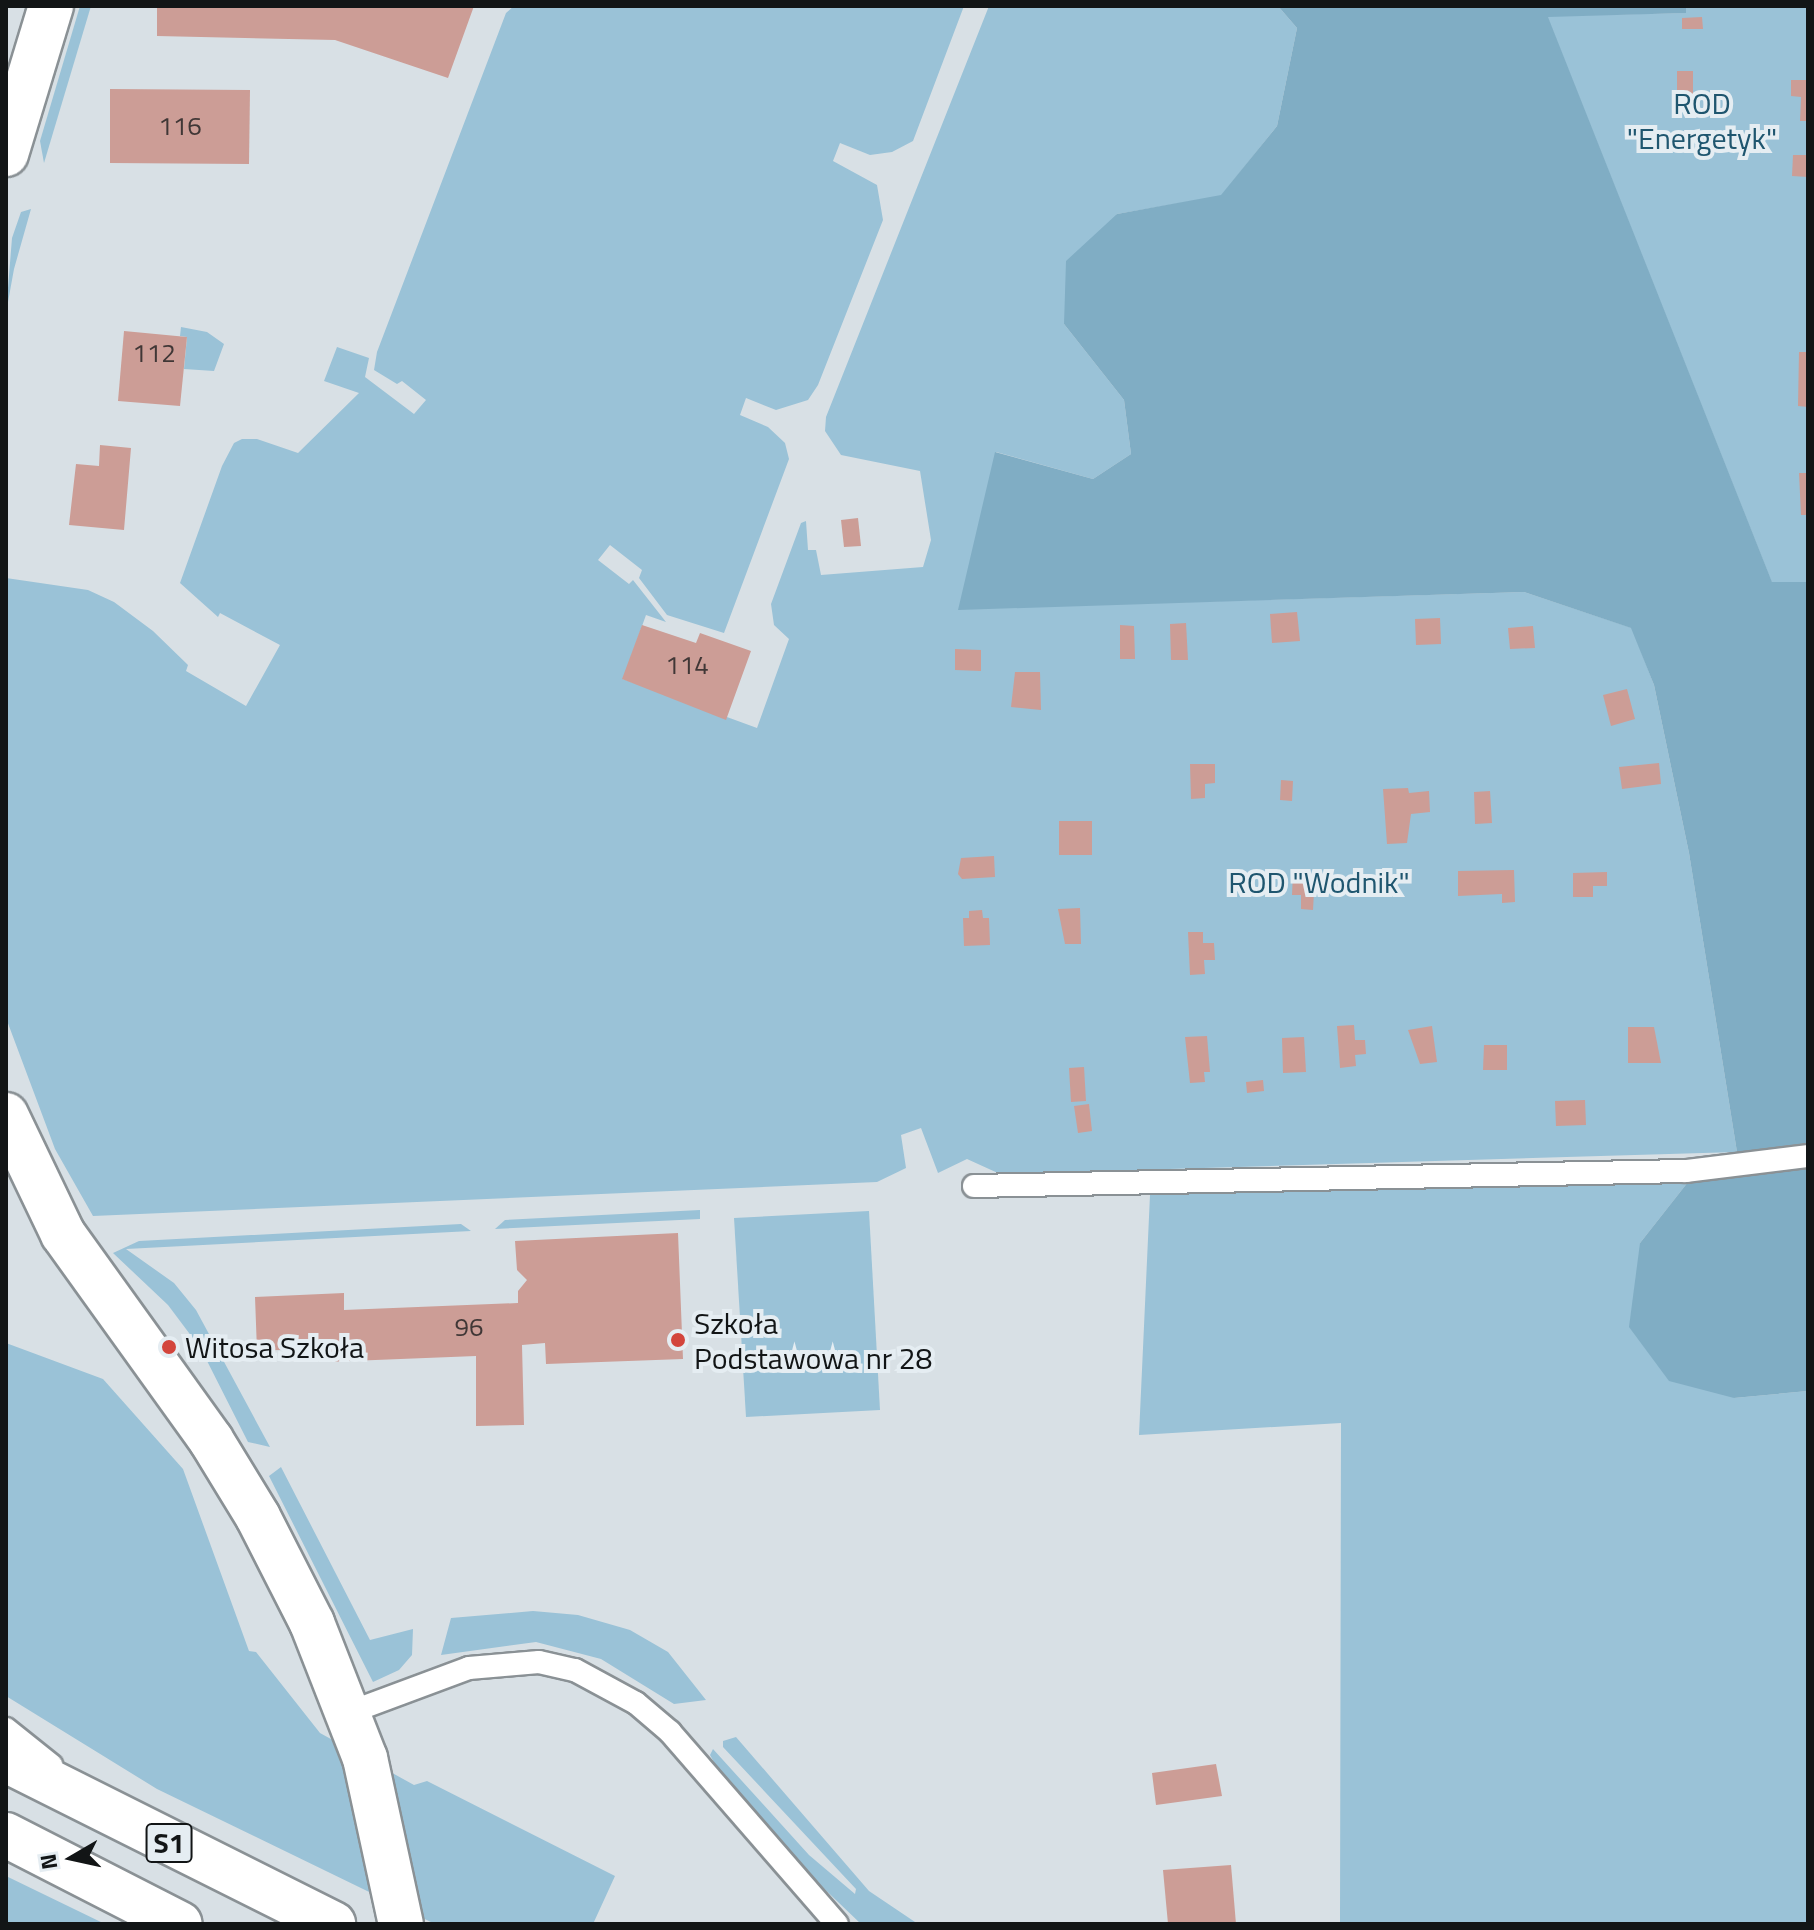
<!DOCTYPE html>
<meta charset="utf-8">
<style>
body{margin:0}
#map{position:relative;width:1814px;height:1930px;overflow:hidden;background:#d8e0e5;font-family:"Titillium Web",sans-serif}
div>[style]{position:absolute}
.green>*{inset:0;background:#9ac2d7}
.forest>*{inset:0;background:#80adc4}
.building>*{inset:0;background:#cc9d96}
.roads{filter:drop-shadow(2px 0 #8a9195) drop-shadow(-2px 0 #8a9195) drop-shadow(0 2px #8a9195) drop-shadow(0 -2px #8a9195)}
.service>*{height:22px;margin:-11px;padding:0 11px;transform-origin:11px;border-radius:11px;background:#fff}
.tertiary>*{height:44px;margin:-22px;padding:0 22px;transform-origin:22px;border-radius:22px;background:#fff}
.motorway>*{height:44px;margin:-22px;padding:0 22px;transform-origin:22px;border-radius:22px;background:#fff}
.dots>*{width:22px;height:22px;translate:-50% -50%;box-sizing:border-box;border:4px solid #e5edf2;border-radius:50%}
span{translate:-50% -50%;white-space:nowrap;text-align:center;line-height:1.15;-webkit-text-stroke:8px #e5edf2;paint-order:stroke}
.number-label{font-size:26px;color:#403736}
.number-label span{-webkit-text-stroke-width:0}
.shield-label span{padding:2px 6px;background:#e5edf2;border:2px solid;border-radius:6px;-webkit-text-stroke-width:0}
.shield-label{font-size:28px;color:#121516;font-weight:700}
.park-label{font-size:30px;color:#1f566f}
.poi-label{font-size:30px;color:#121516}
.left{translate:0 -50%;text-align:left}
.frame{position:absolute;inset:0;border:8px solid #121516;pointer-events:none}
.north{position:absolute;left:32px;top:1818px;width:80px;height:80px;-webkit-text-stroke:6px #e5edf2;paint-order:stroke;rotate:261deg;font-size:22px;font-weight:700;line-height:32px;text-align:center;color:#121516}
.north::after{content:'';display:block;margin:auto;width:28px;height:36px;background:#121516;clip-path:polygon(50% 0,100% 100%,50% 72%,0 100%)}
</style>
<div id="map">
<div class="green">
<i style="clip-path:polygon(80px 6px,91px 6px,44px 163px,40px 141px)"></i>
<i style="clip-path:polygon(514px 6px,964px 6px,913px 141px,892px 152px,870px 155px,840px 143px,833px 161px,877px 185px,883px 220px,818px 385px,808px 400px,776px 410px,746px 398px,740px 415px,768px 427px,785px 443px,789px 459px,724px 633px,667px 615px,639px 578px,642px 570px,610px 545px,598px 560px,629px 584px,633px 580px,666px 622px,646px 615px,623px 679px,757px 728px,789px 639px,774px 625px,771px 604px,801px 523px,806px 521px,808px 550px,816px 550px,821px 575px,923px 567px,931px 540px,920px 471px,841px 455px,825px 431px,826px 417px,989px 6px,1278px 6px,1297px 28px,1277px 126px,1221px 196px,1117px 214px,1064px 324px,1124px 400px,1131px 454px,1093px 479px,996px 452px,959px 609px,1524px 592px,1632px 628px,1654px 685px,1689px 853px,1737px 1152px,1000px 1174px,967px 1159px,938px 1173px,921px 1128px,901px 1135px,906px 1168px,877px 1182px,93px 1216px,55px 1149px,6px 1018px,6px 578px,88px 590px,114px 602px,153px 631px,188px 665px,186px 671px,246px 706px,280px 645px,220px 613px,218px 617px,180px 583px,222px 466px,234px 443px,242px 439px,257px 439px,298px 453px,359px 393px,324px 381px,337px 347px,369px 358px,365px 377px,414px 414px,426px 400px,402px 381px,397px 384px,374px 370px,377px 352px,506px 13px)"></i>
<i style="clip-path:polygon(1686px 6px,1808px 6px,1808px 582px,1772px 583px,1547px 16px,1685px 13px)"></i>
<i style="clip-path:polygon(31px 209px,14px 269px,6px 313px,12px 238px,21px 212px)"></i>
<i style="clip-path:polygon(181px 327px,207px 332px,224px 344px,214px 371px,184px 369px,187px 337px,180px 336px)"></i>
<i style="clip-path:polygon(1688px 1182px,1640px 1243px,1734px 1398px,1808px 1391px,1808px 1924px,1340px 1924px,1341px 1423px,1139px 1435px,1150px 1195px)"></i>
<i style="clip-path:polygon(700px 1210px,700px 1219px,495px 1229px,505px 1220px)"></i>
<i style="clip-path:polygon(869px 1211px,880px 1410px,746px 1417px,734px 1218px)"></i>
<i style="clip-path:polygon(461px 1224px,471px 1231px,126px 1249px,174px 1283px,196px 1310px,270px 1447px,248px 1442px,201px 1349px,168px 1305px,113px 1253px,139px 1241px)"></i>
<i style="clip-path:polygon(6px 1343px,103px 1379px,183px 1469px,249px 1651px,256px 1652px,320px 1733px,414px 1785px,427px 1781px,615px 1876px,593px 1924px,435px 1924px,157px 1789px,6px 1696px)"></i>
<i style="clip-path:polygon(281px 1467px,370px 1640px,413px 1629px,412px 1655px,399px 1670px,373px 1682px,269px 1476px)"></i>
<i style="clip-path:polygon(533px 1611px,578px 1615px,630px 1630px,668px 1652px,706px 1700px,674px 1704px,601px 1659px,536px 1642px,441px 1655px,451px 1618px)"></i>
<i style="clip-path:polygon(736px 1737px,869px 1891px,918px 1924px,861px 1924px,790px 1856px,720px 1773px,710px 1755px,713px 1749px,809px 1855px,855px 1894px,856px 1889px,723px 1747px,723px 1741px)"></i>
<i style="clip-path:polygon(6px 1876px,105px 1924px,6px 1924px)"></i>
</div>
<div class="forest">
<i style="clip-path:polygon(1278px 6px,1686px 6px,1686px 13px,1548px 17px,1772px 582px,1808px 582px,1808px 1143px,1737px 1152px,1689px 853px,1654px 685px,1631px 628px,1524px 592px,958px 610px,995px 452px,1093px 479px,1131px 454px,1124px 400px,1064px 324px,1066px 261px,1117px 214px,1221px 195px,1277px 126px,1297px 28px)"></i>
<i style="clip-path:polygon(1808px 1166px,1808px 1391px,1734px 1398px,1669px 1381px,1629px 1327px,1640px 1243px,1688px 1182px)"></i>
</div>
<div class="building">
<i style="clip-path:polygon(157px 6px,474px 6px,448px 78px,335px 40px,157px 36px)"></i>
<i style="clip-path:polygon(1702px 17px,1703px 29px,1682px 29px,1682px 18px)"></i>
<i style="clip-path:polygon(1677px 71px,1693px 71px,1693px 102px,1677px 102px)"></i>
<i style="clip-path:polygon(1791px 80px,1808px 80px,1808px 121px,1800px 121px,1801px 97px,1791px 96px)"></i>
<i style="clip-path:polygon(110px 89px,250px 90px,249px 164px,110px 163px)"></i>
<i style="clip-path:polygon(1793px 155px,1808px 155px,1808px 177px,1792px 176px)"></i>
<i style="clip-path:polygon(124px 331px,187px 337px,180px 406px,118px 401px)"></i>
<i style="clip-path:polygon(1799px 352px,1808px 352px,1808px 407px,1798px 406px)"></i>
<i style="clip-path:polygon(100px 445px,131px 448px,124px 530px,69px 525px,76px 464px,99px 466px)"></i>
<i style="clip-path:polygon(1799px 473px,1808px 473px,1808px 515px,1801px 515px)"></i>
<i style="clip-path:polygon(858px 518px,861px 546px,844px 547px,841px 520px)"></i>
<i style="clip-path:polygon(1297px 612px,1300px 641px,1272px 643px,1270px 614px)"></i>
<i style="clip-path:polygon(1440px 618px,1441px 644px,1416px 645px,1415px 619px)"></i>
<i style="clip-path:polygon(1186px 623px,1188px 660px,1171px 660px,1170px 624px)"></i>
<i style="clip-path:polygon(642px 625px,696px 643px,700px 633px,751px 651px,726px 720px,622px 679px)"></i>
<i style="clip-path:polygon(1120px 625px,1134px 626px,1135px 659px,1120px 659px)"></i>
<i style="clip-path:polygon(1533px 626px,1535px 648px,1510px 649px,1508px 628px)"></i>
<i style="clip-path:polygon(955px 649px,981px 650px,981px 671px,955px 670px)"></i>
<i style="clip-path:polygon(1015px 672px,1040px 672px,1041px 710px,1011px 707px)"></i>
<i style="clip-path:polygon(1627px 689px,1635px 719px,1611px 726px,1603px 695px)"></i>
<i style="clip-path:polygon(1659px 763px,1661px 784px,1622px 789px,1619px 767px)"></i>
<i style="clip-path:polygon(1190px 764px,1215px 764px,1215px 783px,1205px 784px,1205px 798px,1191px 799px)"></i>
<i style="clip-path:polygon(1281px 780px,1293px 781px,1292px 801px,1280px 800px)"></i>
<i style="clip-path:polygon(1408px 788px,1409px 793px,1429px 791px,1430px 812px,1411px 814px,1407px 843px,1387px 844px,1383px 789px)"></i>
<i style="clip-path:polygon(1490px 791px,1492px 823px,1475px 824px,1474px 792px)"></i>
<i style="clip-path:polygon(1059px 821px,1092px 821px,1092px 855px,1059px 855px)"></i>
<i style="clip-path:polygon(994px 856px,995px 877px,962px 879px,958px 874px,961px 858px)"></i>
<i style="clip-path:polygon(1514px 870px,1515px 902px,1502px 903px,1502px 894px,1458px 896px,1458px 871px)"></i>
<i style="clip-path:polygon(1607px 872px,1607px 886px,1593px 886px,1593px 897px,1573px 897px,1573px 873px)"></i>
<i style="clip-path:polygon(1293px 873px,1328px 876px,1327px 892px,1314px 892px,1313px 910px,1301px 909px,1301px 895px,1292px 895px)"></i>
<i style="clip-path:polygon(1080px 908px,1081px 944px,1065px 944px,1058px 909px)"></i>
<i style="clip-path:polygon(982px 910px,983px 918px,989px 918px,990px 945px,964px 946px,963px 918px,969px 918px,969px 911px)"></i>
<i style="clip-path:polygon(1188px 932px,1203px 932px,1203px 943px,1214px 943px,1215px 960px,1204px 960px,1205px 974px,1190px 975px)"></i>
<i style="clip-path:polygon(1354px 1025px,1355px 1040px,1365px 1040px,1366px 1054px,1355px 1055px,1356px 1066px,1340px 1068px,1337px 1026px)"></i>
<i style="clip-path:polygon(1432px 1026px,1437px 1062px,1420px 1064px,1408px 1030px)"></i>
<i style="clip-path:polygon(1628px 1027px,1654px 1027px,1661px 1063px,1628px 1063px)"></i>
<i style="clip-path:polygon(1207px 1036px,1210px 1072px,1204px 1072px,1205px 1082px,1190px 1083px,1185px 1037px)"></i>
<i style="clip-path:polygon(1304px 1037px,1306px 1072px,1283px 1073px,1282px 1038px)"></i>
<i style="clip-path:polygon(1484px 1045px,1507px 1045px,1507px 1070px,1483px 1070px)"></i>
<i style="clip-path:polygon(1084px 1067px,1086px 1101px,1071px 1102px,1069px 1068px)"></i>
<i style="clip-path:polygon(1263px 1080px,1264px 1091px,1247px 1093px,1246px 1082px)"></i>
<i style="clip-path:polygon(1585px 1100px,1586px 1125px,1556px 1126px,1555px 1101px)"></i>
<i style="clip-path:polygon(1089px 1104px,1092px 1131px,1078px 1133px,1074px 1106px)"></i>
<i style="clip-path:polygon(678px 1233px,683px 1359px,546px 1364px,545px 1343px,522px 1345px,524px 1425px,476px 1426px,476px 1356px,325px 1362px,324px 1348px,257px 1351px,255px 1297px,344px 1293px,344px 1310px,518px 1303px,518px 1291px,527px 1280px,517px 1270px,515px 1241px)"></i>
<i style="clip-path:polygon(1216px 1764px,1222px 1796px,1156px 1805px,1152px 1773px)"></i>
<i style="clip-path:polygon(1231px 1865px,1236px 1924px,1168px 1924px,1163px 1870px)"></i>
</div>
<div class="roads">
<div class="service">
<i style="left:974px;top:1186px;width:712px;rotate:-1.21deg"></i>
<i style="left:1686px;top:1171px;width:123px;rotate:-7deg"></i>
<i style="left:348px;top:1713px;width:129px;rotate:-20.4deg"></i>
<i style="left:469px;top:1668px;width:70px;rotate:-4.9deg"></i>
<i style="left:539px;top:1662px;width:37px;rotate:13deg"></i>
<i style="left:575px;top:1670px;width:69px;rotate:28.4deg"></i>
<i style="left:636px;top:1703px;width:45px;rotate:40.5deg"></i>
<i style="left:670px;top:1732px;width:254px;rotate:49deg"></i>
<i style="left:6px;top:1729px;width:58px;rotate:38.7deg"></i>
</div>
<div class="tertiary">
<i style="left:6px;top:154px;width:155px;rotate:-73.1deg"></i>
<i style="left:6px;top:1115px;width:132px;rotate:64.4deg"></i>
<i style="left:63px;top:1234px;width:254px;rotate:54.3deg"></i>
<i style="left:211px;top:1440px;width:90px;rotate:58.6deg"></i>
<i style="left:258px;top:1517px;width:119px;rotate:63deg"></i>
<i style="left:312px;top:1623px;width:145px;rotate:68.6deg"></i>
<i style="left:365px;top:1758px;width:170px;rotate:77.8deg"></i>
</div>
<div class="motorway">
<i style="left:6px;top:1760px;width:366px;rotate:26.6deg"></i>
<i style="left:6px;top:1835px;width:195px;rotate:27.1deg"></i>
</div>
</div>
<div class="dots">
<i style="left:678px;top:1340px;background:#d3453c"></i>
<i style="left:169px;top:1347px;background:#d3453c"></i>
</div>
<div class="number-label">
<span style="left:180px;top:126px">116</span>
<span style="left:154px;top:353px">112</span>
<span style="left:687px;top:665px">114</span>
<span style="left:469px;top:1327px">96</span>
</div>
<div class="shield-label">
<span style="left:169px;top:1843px">S1</span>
</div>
<div class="park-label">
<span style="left:1702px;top:120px">ROD<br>"Energetyk"</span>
<span style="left:1319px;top:882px">ROD "Wodnik"</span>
</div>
<div class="poi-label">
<span class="left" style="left:694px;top:1340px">Szkoła<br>Podstawowa nr 28</span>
<span class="left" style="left:185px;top:1347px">Witosa Szkoła</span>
</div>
<div class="frame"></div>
<div class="north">N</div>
</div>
